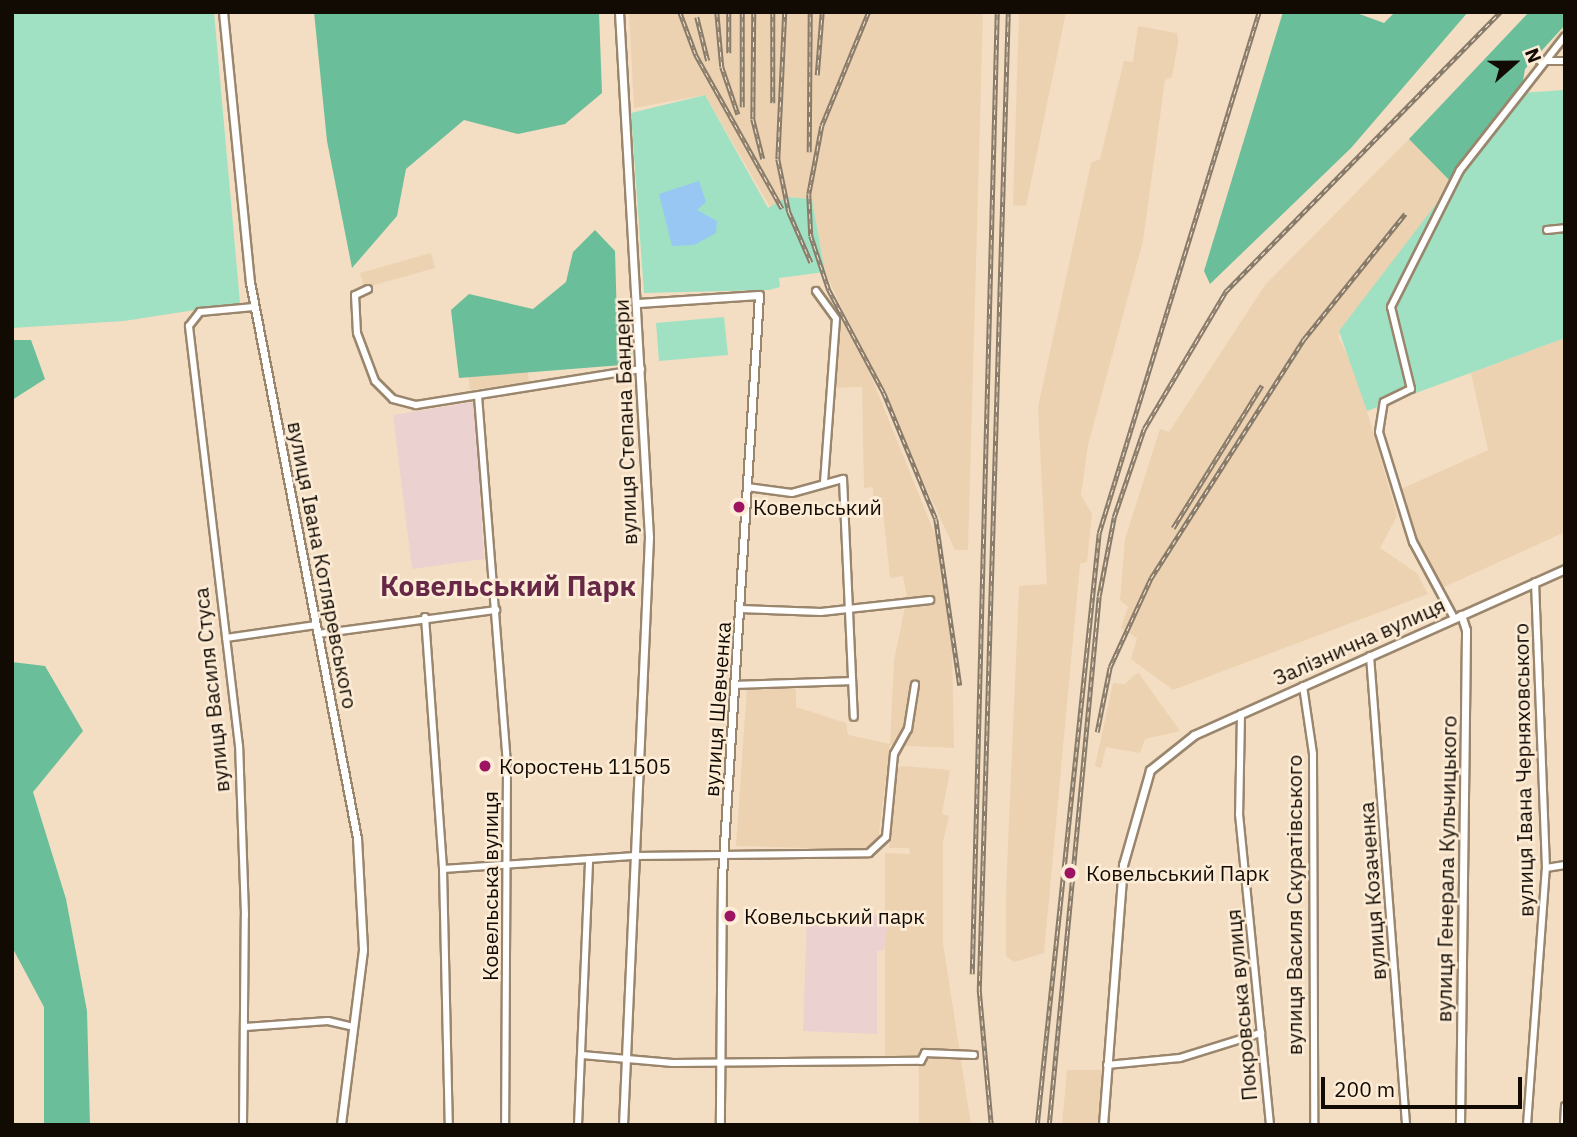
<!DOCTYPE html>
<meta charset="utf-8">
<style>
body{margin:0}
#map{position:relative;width:1577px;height:1137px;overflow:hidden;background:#f3dec3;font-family:"IBM Plex Sans",sans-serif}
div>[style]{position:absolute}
.built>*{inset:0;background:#ecd2b1}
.education>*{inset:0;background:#ebd1d0}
.green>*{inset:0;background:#9fe1c2}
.forest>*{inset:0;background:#6abe99}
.water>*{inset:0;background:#99c7f3}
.roads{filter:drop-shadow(2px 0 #9a866d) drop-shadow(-2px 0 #9a866d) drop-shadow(0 2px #9a866d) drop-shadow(0 -2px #9a866d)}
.minor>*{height:6px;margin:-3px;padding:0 3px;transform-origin:3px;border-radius:3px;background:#fff}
.tertiary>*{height:7px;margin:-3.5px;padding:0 3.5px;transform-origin:3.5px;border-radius:3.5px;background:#fff}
.rail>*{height:4.5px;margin-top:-2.25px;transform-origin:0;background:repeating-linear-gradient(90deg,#fdecd6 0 5px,#897b69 0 10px);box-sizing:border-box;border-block:2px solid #897b69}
.dots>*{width:19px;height:19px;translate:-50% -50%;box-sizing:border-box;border:4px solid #fdecd6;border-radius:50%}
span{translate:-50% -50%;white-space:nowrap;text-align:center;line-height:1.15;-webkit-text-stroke:5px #fdecd6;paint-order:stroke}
.street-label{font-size:21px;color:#120b03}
.poi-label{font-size:21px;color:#120b03}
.left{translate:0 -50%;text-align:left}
.district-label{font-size:28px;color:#672747;font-weight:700}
.frame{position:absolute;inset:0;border:14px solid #120b03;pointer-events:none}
.north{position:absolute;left:1479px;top:28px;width:70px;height:70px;-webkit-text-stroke:5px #fdecd6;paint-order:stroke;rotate:69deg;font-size:19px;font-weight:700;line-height:28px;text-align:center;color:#120b03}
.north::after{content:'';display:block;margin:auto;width:24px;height:32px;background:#120b03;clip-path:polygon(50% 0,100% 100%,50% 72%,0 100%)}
.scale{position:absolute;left:1321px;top:1077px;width:201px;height:32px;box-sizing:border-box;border:4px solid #120b03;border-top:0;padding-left:9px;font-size:21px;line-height:24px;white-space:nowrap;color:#120b03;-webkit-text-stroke:5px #fdecd6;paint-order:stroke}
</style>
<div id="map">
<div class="built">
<i style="clip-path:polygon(629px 12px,983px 12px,968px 550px,955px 550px,825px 272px,812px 199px,787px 197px,770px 207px,705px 95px,634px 108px)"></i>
<i style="clip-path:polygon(1019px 12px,1066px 12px,1026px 206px,1013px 205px)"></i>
<i style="clip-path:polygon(1138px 26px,1177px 33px,1178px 42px,1172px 77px,1165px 80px,1143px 241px,1088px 445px,1081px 495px,1092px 514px,1087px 562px,1080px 564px,1044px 953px,1014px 962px,1006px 956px,1006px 894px,1019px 586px,1047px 584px,1038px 407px,1091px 163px,1100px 159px,1124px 61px,1133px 62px)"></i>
<i style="clip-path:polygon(1409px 139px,1455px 186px,1338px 336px,1356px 373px,1397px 516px,1380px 548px,1417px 573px,1428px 594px,1173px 690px,1131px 659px,1137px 638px,1121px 628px,1128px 607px,1120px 600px,1125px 539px,1160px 429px,1169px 432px,1265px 285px)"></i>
<i style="clip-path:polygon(431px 253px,435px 268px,364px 288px,360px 273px)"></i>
<i style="clip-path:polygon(838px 314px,867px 366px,938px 542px,952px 648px,954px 748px,890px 745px,878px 842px,870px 850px,736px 846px,747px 687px,796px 689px,796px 707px,846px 723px,848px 735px,890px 744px,894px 661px,907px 597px,903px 576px,890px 578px,882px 501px,873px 497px,873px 487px,864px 488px,862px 387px,830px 388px)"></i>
<i style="clip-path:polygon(1565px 338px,1565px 532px,1444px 587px,1415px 542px,1399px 490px,1488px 450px,1471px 373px)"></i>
<i style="clip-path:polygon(527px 366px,529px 382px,470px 390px,468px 375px)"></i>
<i style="clip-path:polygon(1138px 672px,1180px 731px,1145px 739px,1140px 753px,1106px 747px,1101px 768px,1095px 766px,1113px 683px,1125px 684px)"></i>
<i style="clip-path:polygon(903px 766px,950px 770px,942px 814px,949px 816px,943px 842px,943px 943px,971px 1125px,919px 1125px,919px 1057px,885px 1056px,885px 853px,910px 854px,909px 848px,889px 848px,897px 768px)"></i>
<i style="clip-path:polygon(1067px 1070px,1102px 1070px,1098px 1125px,1062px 1125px)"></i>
</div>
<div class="education">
<i style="clip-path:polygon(474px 402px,484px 559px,412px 569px,393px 415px)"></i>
<i style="clip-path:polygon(889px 915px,884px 950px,877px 951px,877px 1034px,803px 1031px,807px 917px)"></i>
</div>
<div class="green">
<i style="clip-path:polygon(12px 12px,214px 12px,240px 303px,124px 321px,12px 328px)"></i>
<i style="clip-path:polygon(1564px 90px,1565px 338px,1367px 411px,1339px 331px,1521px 93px)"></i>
<i style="clip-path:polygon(705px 95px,768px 208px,787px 197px,812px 199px,825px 272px,779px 278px,780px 287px,769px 290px,644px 293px,631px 113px)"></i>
<i style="clip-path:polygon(724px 317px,728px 355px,659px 361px,656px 323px)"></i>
</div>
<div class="forest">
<i style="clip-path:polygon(314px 12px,599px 12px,602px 93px,565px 124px,518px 134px,464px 120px,406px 169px,397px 216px,352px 268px,327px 141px)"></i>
<i style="clip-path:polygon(1283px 12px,1354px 12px,1384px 23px,1395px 12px,1468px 12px,1351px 148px,1210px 284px,1204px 271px)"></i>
<i style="clip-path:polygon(1529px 12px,1565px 12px,1565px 25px,1525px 69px,1521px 93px,1455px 186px,1409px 139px)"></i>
<i style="clip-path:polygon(595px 230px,615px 251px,617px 321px,633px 353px,622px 365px,459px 378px,451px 310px,469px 294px,533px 309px,566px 282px,573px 252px)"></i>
<i style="clip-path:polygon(12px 340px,31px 340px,45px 379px,12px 400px)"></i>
<i style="clip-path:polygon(12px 662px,45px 666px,83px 731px,33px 792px,66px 899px,87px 1011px,90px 1125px,44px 1125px,44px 1007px,12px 947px)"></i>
</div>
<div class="water">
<i style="clip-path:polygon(699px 181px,706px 202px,697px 210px,717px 221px,716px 233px,694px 245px,672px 246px,659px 194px)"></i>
</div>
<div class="roads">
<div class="minor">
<i style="left:1540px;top:61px;width:25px"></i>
<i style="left:1547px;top:230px;width:18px;rotate:-6deg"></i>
<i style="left:368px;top:289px;width:14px;rotate:155deg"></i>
<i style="left:355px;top:295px;width:38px;rotate:87deg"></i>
<i style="left:357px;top:333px;width:51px;rotate:69.4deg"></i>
<i style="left:375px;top:381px;width:25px;rotate:45deg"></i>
<i style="left:393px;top:399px;width:24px;rotate:15deg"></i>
<i style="left:416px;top:405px;width:228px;rotate:-9.1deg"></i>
<i style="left:816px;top:291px;width:34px;rotate:54deg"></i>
<i style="left:836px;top:319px;width:164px;rotate:94.2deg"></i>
<i style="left:478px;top:396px;width:371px;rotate:85.5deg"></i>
<i style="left:507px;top:766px;width:359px;rotate:90.3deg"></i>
<i style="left:747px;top:487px;width:45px;rotate:7.6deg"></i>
<i style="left:792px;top:493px;width:53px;rotate:-15.4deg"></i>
<i style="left:843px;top:479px;width:238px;rotate:87.4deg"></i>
<i style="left:740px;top:609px;width:81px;rotate:2.1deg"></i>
<i style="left:821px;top:612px;width:110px;rotate:-6.3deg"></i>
<i style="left:425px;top:617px;width:253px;rotate:85.9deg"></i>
<i style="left:443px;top:869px;width:256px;rotate:88.7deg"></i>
<i style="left:1454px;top:618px;width:86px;rotate:-118.3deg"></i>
<i style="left:1413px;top:542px;width:115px;rotate:-107.2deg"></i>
<i style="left:1379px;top:432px;width:30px;rotate:-81deg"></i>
<i style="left:1384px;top:402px;width:30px;rotate:-26deg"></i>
<i style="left:1411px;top:389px;width:84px;rotate:-103.7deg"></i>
<i style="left:1391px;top:307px;width:153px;rotate:-63.3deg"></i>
<i style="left:1460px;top:170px;width:170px;rotate:-51.9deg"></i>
<i style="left:318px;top:634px;width:180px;rotate:-7.7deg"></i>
<i style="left:226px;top:638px;width:91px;rotate:-8.2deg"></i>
<i style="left:1370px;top:656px;width:470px;rotate:85.6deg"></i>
<i style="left:736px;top:685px;width:115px;rotate:-2deg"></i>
<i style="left:1303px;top:686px;width:69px;rotate:81.6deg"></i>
<i style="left:1313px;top:754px;width:371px;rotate:89.8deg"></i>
<i style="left:1241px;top:714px;width:100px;rotate:91.1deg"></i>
<i style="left:1239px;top:814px;width:313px;rotate:84.3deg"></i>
<i style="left:1546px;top:868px;width:19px;rotate:-9deg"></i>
<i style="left:443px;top:869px;width:193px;rotate:-3.9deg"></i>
<i style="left:636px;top:856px;width:233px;rotate:-0.7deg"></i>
<i style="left:869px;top:853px;width:23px;rotate:-43deg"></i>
<i style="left:886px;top:837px;width:83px;rotate:-84.5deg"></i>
<i style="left:894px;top:754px;width:29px;rotate:-61deg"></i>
<i style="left:908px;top:729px;width:45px;rotate:-81deg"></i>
<i style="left:245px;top:1027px;width:83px;rotate:-4.1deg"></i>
<i style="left:328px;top:1021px;width:26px;rotate:13deg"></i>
<i style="left:582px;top:1055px;width:91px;rotate:5deg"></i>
<i style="left:673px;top:1063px;width:248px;rotate:-0.5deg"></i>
<i style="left:921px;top:1061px;width:9px;rotate:-63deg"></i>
<i style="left:925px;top:1053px;width:49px;rotate:2.3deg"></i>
<i style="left:1107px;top:1065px;width:73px;rotate:-5.5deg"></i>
<i style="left:1180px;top:1058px;width:85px;rotate:-17.2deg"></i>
<i style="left:243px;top:1125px;width:210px;rotate:-89.5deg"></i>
<i style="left:245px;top:915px;width:169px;rotate:-92deg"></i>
<i style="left:239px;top:746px;width:423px;rotate:-96.8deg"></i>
<i style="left:189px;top:326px;width:18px;rotate:-52deg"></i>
<i style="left:200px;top:312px;width:54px;rotate:-5.3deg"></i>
<i style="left:578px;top:1125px;width:266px;rotate:-87.6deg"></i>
<i style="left:1527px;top:1125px;width:258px;rotate:-85.8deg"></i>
<i style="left:1546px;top:868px;width:286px;rotate:-92.2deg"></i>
<i style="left:1564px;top:1125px;width:19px;rotate:-87deg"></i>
</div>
<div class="tertiary">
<i style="left:223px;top:12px;width:271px;rotate:84.3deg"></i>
<i style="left:250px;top:282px;width:566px;rotate:79.11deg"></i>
<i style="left:357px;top:838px;width:112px;rotate:86.9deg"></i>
<i style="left:363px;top:950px;width:176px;rotate:97.2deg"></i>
<i style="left:619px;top:12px;width:526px;rotate:86.73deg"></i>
<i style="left:649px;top:537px;width:589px;rotate:92.53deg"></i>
<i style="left:638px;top:303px;width:121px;rotate:-3.8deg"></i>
<i style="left:759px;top:295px;width:582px;rotate:93.64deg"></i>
<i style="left:722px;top:876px;width:249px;rotate:90.5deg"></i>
<i style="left:1103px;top:1125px;width:261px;rotate:-85.6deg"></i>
<i style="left:1123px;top:865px;width:99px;rotate:-74.1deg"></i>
<i style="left:1150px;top:770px;width:56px;rotate:-38.5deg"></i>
<i style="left:1194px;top:735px;width:406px;rotate:-24.1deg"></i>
<i style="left:1460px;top:1125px;width:495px;rotate:-89.3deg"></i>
<i style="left:1466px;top:630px;width:16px;rotate:-108deg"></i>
</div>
</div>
<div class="rail">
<i style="left:680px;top:12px;width:46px;rotate:69.6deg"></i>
<i style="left:696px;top:55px;width:176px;rotate:60.7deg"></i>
<i style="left:717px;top:12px;width:55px;rotate:84.8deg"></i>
<i style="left:722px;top:67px;width:50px;rotate:71.2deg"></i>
<i style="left:729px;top:12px;width:41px;rotate:90deg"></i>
<i style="left:754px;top:12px;width:107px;rotate:90.5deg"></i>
<i style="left:753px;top:119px;width:41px;rotate:76deg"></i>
<i style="left:773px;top:12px;width:91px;rotate:90deg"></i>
<i style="left:785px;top:12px;width:147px;rotate:92.7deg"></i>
<i style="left:778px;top:159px;width:54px;rotate:78.3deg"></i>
<i style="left:789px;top:212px;width:55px;rotate:66.3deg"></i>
<i style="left:869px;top:12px;width:123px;rotate:112.4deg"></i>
<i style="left:822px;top:126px;width:69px;rotate:100.8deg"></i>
<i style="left:809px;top:194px;width:42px;rotate:87.3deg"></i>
<i style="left:811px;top:236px;width:57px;rotate:71.6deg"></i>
<i style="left:829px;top:290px;width:117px;rotate:61.9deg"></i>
<i style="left:884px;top:393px;width:136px;rotate:67.6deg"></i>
<i style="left:936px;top:519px;width:168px;rotate:81.8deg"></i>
<i style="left:697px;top:17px;width:45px;rotate:76deg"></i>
<i style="left:817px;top:75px;width:63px;rotate:-85.5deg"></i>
<i style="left:742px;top:107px;width:95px;rotate:-90deg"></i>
<i style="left:809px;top:152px;width:140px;rotate:-89.6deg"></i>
<i style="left:1173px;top:528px;width:168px;rotate:-58.1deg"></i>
<i style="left:1097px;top:732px;width:66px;rotate:-78.7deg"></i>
<i style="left:1110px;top:667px;width:98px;rotate:-65.3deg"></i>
<i style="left:1151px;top:578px;width:284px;rotate:-57.4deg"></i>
<i style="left:1304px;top:339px;width:161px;rotate:-51.1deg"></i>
<i style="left:972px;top:974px;width:962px;rotate:-88.51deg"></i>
<i style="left:991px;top:1125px;width:135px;rotate:-95.1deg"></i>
<i style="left:979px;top:991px;width:979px;rotate:-88.3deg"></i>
<i style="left:1037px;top:1125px;width:595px;rotate:-84.02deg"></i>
<i style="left:1099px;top:533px;width:545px;rotate:-72.93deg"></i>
<i style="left:1049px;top:1125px;width:531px;rotate:-84.6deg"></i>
<i style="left:1099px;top:596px;width:80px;rotate:-79.2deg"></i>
<i style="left:1114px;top:517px;width:93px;rotate:-71.2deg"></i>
<i style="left:1144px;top:429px;width:161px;rotate:-59.3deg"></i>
<i style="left:1226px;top:291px;width:391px;rotate:-45.5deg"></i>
</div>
<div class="dots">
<i style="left:739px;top:507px;background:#9d1463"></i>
<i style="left:485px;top:766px;background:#9d1463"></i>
<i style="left:1070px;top:873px;background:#9d1463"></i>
<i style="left:730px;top:916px;background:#9d1463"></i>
</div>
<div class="street-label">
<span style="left:625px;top:422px;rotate:-92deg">вулиця Степана Бандери</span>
<span style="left:323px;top:565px;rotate:79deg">вулиця Івана Котляревського</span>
<span style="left:1359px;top:641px;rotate:-24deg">Залізнична вулиця</span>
<span style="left:211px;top:690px;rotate:-96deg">вулиця Василя Стуса</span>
<span style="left:717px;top:709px;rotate:-86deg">вулиця Шевченка</span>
<span style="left:1523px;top:770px;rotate:-91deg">вулиця Івана Черняховського</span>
<span style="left:1446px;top:869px;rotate:-89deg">вулиця Генерала Кульчицького</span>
<span style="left:490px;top:886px;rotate:-90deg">Ковельська вулиця</span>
<span style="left:1372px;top:891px;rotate:-94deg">вулиця Козаченка</span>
<span style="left:1294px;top:905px;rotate:-90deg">вулиця Василя Скуратівського</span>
<span style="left:1241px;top:1005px;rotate:-95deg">Покровська вулиця</span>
</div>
<div class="poi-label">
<span class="left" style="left:753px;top:507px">Ковельський</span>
<span class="left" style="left:499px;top:766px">Коростень 11505</span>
<span class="left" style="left:1086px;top:873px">Ковельський Парк</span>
<span class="left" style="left:744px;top:916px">Ковельський парк</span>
</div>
<div class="district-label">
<span style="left:508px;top:586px">Ковельський Парк</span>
</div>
<div class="frame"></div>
<div class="north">N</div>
<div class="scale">200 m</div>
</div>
